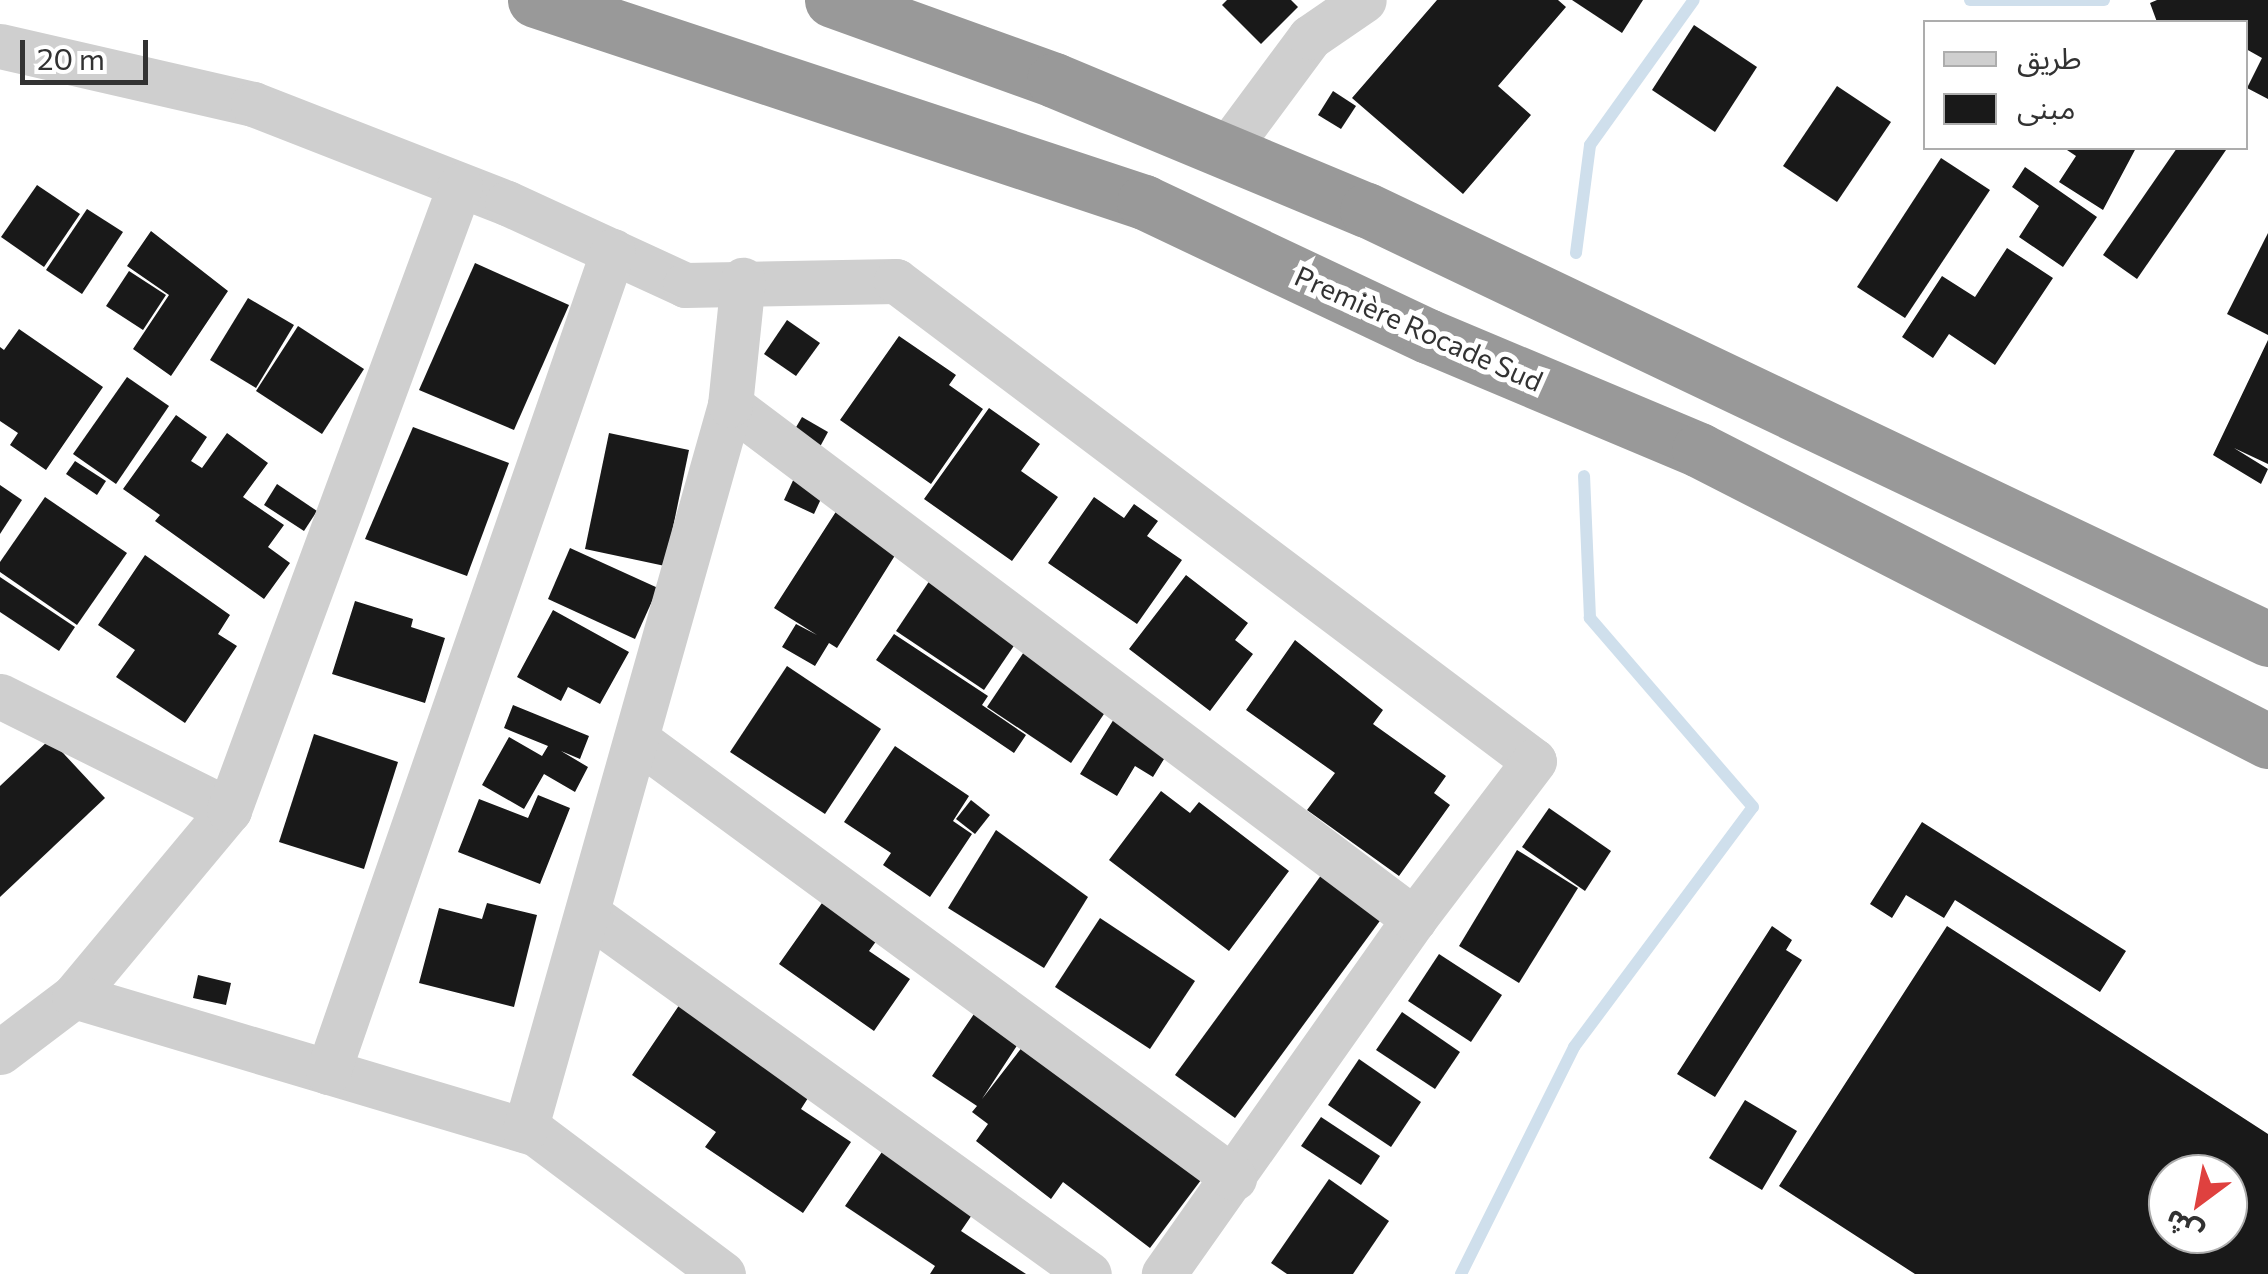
<!DOCTYPE html>
<meta charset="utf-8">
<style>
body{margin:0}
#map{position:relative;width:2268px;height:1274px;overflow:hidden;background:#fff;font-family:Commissioner,"Noto Sans Arabic",sans-serif}
div>[style]{position:absolute}
.stream>*{height:12px;margin:-6px;padding:0 6px;transform-origin:6px;border-radius:6px;background:#cfdfec}
.building>*{inset:0;background:#191919}
.minor>*{height:45px;margin:-22.5px;padding:0 22.5px;transform-origin:22.5px;border-radius:22.5px;background:#cfcfcf}
.highway>*{height:55px;margin:-27.5px;padding:0 27.5px;transform-origin:27.5px;border-radius:27.5px;background:#999}
span{translate:-50% -50%;white-space:nowrap;text-align:center;line-height:1.15;-webkit-text-stroke:10px #fff;paint-order:stroke}
.street-label{font-size:28px;color:#323232}
.legend{position:absolute;left:1923px;top:20px;width:325px;height:130px;box-sizing:border-box;background:#fff;border:2px solid #adadad;margin:0;padding:12px 18px;list-style:none;font-size:30px;color:#323232}
.legend li{display:flex;align-items:center;gap:20px;height:50px}
.legend b{width:50px;border:2px solid #adadad}
.north{position:absolute;left:2148px;top:1154px;width:100px;height:100px;box-sizing:border-box;background:#fff;border:2px solid #adadad;border-radius:50%;rotate:212deg;font-size:28px;font-weight:700;line-height:40px;text-align:center;color:#323232}
.north::after{content:'';display:block;margin:auto;width:35px;height:45px;background:#df413f;clip-path:polygon(50% 0,100% 100%,50% 72%,0 100%)}
.scale{position:absolute;left:20px;top:40px;width:128px;height:45px;box-sizing:border-box;border:5px solid #323232;border-top:0;padding-left:12px;font-size:30px;line-height:35px;white-space:nowrap;color:#323232;-webkit-text-stroke:8px #fff;paint-order:stroke}
</style>
<div id="map">
<div class="stream">
<i style="left:1970px;top:0;width:134px"></i>
<i style="left:1576px;top:253px;width:109px;rotate:-82.6deg"></i>
<i style="left:1590px;top:145px;width:178px;rotate:-54.4deg"></i>
<i style="left:1461px;top:1274px;width:254px;rotate:-63.5deg"></i>
<i style="left:1574px;top:1047px;width:299px;rotate:-53.3deg"></i>
<i style="left:1753px;top:807px;width:250px;rotate:-130.8deg"></i>
<i style="left:1590px;top:618px;width:142px;rotate:-92.4deg"></i>
</div>
<div class="building">
<i style="clip-path:polygon(1227px 0,1291px 0,1298px 7px,1261px 44px,1222px 5px)"></i>
<i style="clip-path:polygon(1437px 0,1558px 0,1566px 7px,1498px 86px,1531px 115px,1463px 194px,1352px 98px)"></i>
<i style="clip-path:polygon(1572px 0,1643px 0,1622px 33px)"></i>
<i style="clip-path:polygon(2157px 0,2268px 0,2268px 99px,2247px 88px,2262px 58px,2246px 49px,2246px 22px,2157px 22px,2150px 3px)"></i>
<i style="clip-path:polygon(1694px 25px,1757px 67px,1715px 132px,1652px 90px)"></i>
<i style="clip-path:polygon(1837px 86px,1891px 122px,1837px 202px,1783px 166px)"></i>
<i style="clip-path:polygon(1333px 91px,1356px 106px,1341px 129px,1318px 115px)"></i>
<i style="clip-path:polygon(2064px 148px,2136px 148px,2103px 210px,2059px 182px,2076px 156px)"></i>
<i style="clip-path:polygon(2177px 148px,2226px 150px,2137px 279px,2103px 255px)"></i>
<i style="clip-path:polygon(1941px 158px,1990px 190px,1905px 318px,1857px 287px)"></i>
<i style="clip-path:polygon(2025px 167px,2097px 217px,2063px 267px,2019px 237px,2039px 206px,2012px 187px)"></i>
<i style="clip-path:polygon(37px 185px,80px 214px,44px 267px,1px 237px)"></i>
<i style="clip-path:polygon(87px 209px,123px 232px,82px 294px,46px 270px)"></i>
<i style="clip-path:polygon(151px 231px,228px 291px,171px 376px,133px 349px,169px 295px,127px 266px)"></i>
<i style="clip-path:polygon(2268px 233px,2268px 335px,2227px 314px)"></i>
<i style="clip-path:polygon(2007px 248px,2053px 278px,1995px 365px,1949px 334px,1933px 358px,1902px 337px,1942px 276px,1975px 297px)"></i>
<i style="clip-path:polygon(475px 263px,569px 305px,514px 430px,419px 390px)"></i>
<i style="clip-path:polygon(129px 271px,166px 295px,143px 330px,106px 306px)"></i>
<i style="clip-path:polygon(248px 298px,294px 325px,256px 388px,210px 360px)"></i>
<i style="clip-path:polygon(787px 320px,820px 343px,796px 376px,764px 354px)"></i>
<i style="clip-path:polygon(298px 326px,364px 369px,322px 434px,256px 391px)"></i>
<i style="clip-path:polygon(19px 329px,103px 387px,46px 470px,10px 445px,18px 433px,0 421px,0 347px,4px 350px)"></i>
<i style="clip-path:polygon(899px 336px,956px 375px,949px 385px,983px 409px,931px 484px,840px 420px)"></i>
<i style="clip-path:polygon(2268px 340px,2268px 464px,2234px 448px,2268px 469px,2261px 484px,2213px 455px)"></i>
<i style="clip-path:polygon(127px 377px,169px 406px,116px 484px,73px 454px)"></i>
<i style="clip-path:polygon(989px 408px,1040px 444px,1021px 471px,1058px 497px,1012px 561px,924px 499px)"></i>
<i style="clip-path:polygon(176px 415px,207px 437px,191px 461px,202px 468px,227px 433px,268px 463px,243px 497px,284px 525px,268px 547px,290px 563px,264px 599px,155px 521px,160px 515px,123px 489px)"></i>
<i style="clip-path:polygon(802px 417px,828px 432px,815px 456px,788px 441px)"></i>
<i style="clip-path:polygon(413px 427px,509px 463px,467px 576px,365px 539px)"></i>
<i style="clip-path:polygon(609px 433px,689px 450px,665px 566px,585px 549px)"></i>
<i style="clip-path:polygon(75px 461px,106px 481px,97px 495px,66px 474px)"></i>
<i style="clip-path:polygon(796px 474px,826px 488px,814px 514px,784px 500px)"></i>
<i style="clip-path:polygon(277px 484px,317px 511px,304px 531px,264px 505px)"></i>
<i style="clip-path:polygon(0 485px,22px 500px,0 534px)"></i>
<i style="clip-path:polygon(45px 497px,127px 553px,77px 625px,0 572px,0 562px)"></i>
<i style="clip-path:polygon(1094px 497px,1124px 518px,1134px 504px,1158px 521px,1147px 536px,1182px 560px,1137px 624px,1048px 563px)"></i>
<i style="clip-path:polygon(837px 510px,899px 549px,837px 648px,829px 643px,815px 666px,782px 647px,796px 624px,817px 635px,774px 608px)"></i>
<i style="clip-path:polygon(570px 548px,658px 588px,635px 639px,548px 599px)"></i>
<i style="clip-path:polygon(145px 555px,230px 615px,218px 634px,237px 646px,185px 723px,116px 677px,135px 650px,98px 625px)"></i>
<i style="clip-path:polygon(936px 571px,1024px 631px,984px 690px,896px 631px)"></i>
<i style="clip-path:polygon(1186px 575px,1248px 623px,1235px 640px,1253px 654px,1210px 711px,1129px 649px)"></i>
<i style="clip-path:polygon(0 577px,75px 627px,59px 651px,0 612px)"></i>
<i style="clip-path:polygon(355px 601px,413px 619px,411px 627px,445px 638px,425px 703px,332px 674px)"></i>
<i style="clip-path:polygon(553px 610px,629px 652px,600px 704px,568px 687px,561px 701px,517px 677px)"></i>
<i style="clip-path:polygon(894px 634px,988px 696px,982px 705px,1026px 735px,1014px 753px,876px 660px)"></i>
<i style="clip-path:polygon(1295px 640px,1383px 710px,1373px 724px,1446px 776px,1434px 793px,1450px 805px,1399px 876px,1307px 810px,1335px 773px,1246px 710px)"></i>
<i style="clip-path:polygon(1030px 643px,1110px 705px,1071px 763px,987px 707px)"></i>
<i style="clip-path:polygon(787px 666px,881px 729px,825px 814px,730px 752px)"></i>
<i style="clip-path:polygon(513px 705px,589px 736px,580px 759px,561px 751px,588px 767px,575px 792px,544px 774px,524px 809px,482px 785px,509px 737px,542px 756px,548px 746px,504px 728px)"></i>
<i style="clip-path:polygon(1117px 714px,1172px 746px,1153px 777px,1135px 766px,1117px 796px,1080px 774px)"></i>
<i style="clip-path:polygon(314px 734px,398px 762px,364px 869px,279px 842px)"></i>
<i style="clip-path:polygon(50px 739px,105px 798px,0 897px,0 786px)"></i>
<i style="clip-path:polygon(895px 746px,969px 796px,953px 821px,972px 834px,930px 897px,883px 865px,891px 853px,844px 822px)"></i>
<i style="clip-path:polygon(1161px 791px,1190px 813px,1199px 802px,1289px 871px,1229px 951px,1109px 860px)"></i>
<i style="clip-path:polygon(538px 795px,570px 808px,540px 884px,458px 852px,479px 799px,528px 818px)"></i>
<i style="clip-path:polygon(971px 800px,990px 815px,975px 834px,956px 819px)"></i>
<i style="clip-path:polygon(1549px 808px,1611px 851px,1585px 891px,1522px 847px)"></i>
<i style="clip-path:polygon(1922px 822px,2126px 951px,2100px 992px,1955px 900px,1944px 918px,1906px 895px,1892px 918px,1870px 904px)"></i>
<i style="clip-path:polygon(996px 830px,1088px 897px,1044px 968px,948px 908px)"></i>
<i style="clip-path:polygon(1517px 850px,1578px 888px,1519px 983px,1459px 946px)"></i>
<i style="clip-path:polygon(1322px 874px,1382px 918px,1235px 1118px,1175px 1075px)"></i>
<i style="clip-path:polygon(487px 903px,537px 915px,514px 1007px,419px 983px,439px 908px,482px 919px)"></i>
<i style="clip-path:polygon(822px 903px,877px 940px,869px 951px,910px 979px,874px 1031px,779px 964px)"></i>
<i style="clip-path:polygon(1100px 918px,1195px 981px,1150px 1049px,1055px 987px)"></i>
<i style="clip-path:polygon(1772px 926px,1792px 940px,1786px 950px,1802px 960px,1715px 1097px,1677px 1074px)"></i>
<i style="clip-path:polygon(evenodd,1947px 926px,2268px 1134px,2268px 1274px,1915px 1274px,1779px 1186px,1947px 926px,2168px 1174px,2228px 1174px,2228px 1234px,2168px 1234px,2168px 1174px)"></i>
<i style="clip-path:polygon(1439px 954px,1502px 995px,1471px 1042px,1408px 1001px)"></i>
<i style="clip-path:polygon(198px 975px,231px 983px,226px 1005px,193px 998px)"></i>
<i style="clip-path:polygon(684px 998px,815px 1087px,801px 1109px,851px 1142px,803px 1213px,705px 1147px,716px 1132px,632px 1075px)"></i>
<i style="clip-path:polygon(976px 1011px,1020px 1041px,982px 1099px,1023px 1046px,1210px 1168px,1150px 1248px,1063px 1182px,1051px 1199px,976px 1141px,988px 1124px,972px 1112px,977px 1106px,932px 1076px)"></i>
<i style="clip-path:polygon(1402px 1012px,1460px 1052px,1435px 1089px,1376px 1050px)"></i>
<i style="clip-path:polygon(1359px 1059px,1421px 1102px,1391px 1147px,1328px 1105px)"></i>
<i style="clip-path:polygon(1745px 1100px,1797px 1131px,1762px 1190px,1709px 1158px)"></i>
<i style="clip-path:polygon(1321px 1117px,1380px 1156px,1361px 1185px,1301px 1146px)"></i>
<i style="clip-path:polygon(884px 1149px,976px 1209px,961px 1231px,1026px 1274px,930px 1274px,935px 1266px,845px 1206px)"></i>
<i style="clip-path:polygon(1329px 1179px,1389px 1221px,1353px 1274px,1287px 1274px,1271px 1263px)"></i>
</div>
<div class="minor">
<i style="left:0;top:46px;width:260px;rotate:12.9deg"></i>
<i style="left:253px;top:104px;width:273px;rotate:21.3deg"></i>
<i style="left:507px;top:203px;width:196px;rotate:24.7deg"></i>
<i style="left:685px;top:285px;width:211px;rotate:-1.1deg"></i>
<i style="left:896px;top:281px;width:798px;rotate:36.96deg"></i>
<i style="left:1534px;top:761px;width:198px;rotate:127.2deg"></i>
<i style="left:1414px;top:919px;width:434px;rotate:125.2deg"></i>
<i style="left:1227px;top:149px;width:139px;rotate:-53.5deg"></i>
<i style="left:1310px;top:37px;width:65px;rotate:-34.4deg"></i>
<i style="left:730px;top:405px;width:856px;rotate:36.92deg"></i>
<i style="left:0;top:696px;width:256px;rotate:26.5deg"></i>
<i style="left:636px;top:739px;width:742px;rotate:36.28deg"></i>
<i style="left:587px;top:913px;width:618px;rotate:35.72deg"></i>
<i style="left:74px;top:996px;width:242px;rotate:-50.2deg"></i>
<i style="left:229px;top:810px;width:666px;rotate:-69.72deg"></i>
<i style="left:0;top:1052px;width:93px;rotate:-37.1deg"></i>
<i style="left:74px;top:996px;width:481px;rotate:16.6deg"></i>
<i style="left:535px;top:1133px;width:235px;rotate:36.9deg"></i>
<i style="left:328px;top:1072px;width:869px;rotate:-70.86deg"></i>
<i style="left:525px;top:1130px;width:753px;rotate:-74.21deg"></i>
<i style="left:730px;top:405px;width:126px;rotate:-84.1deg"></i>
</div>
<div class="highway">
<i style="left:535px;top:0;width:642px;rotate:18.35deg"></i>
<i style="left:1144px;top:202px;width:314px;rotate:25.3deg"></i>
<i style="left:1428px;top:336px;width:294px;rotate:22.8deg"></i>
<i style="left:1699px;top:450px;width:639px;rotate:27.09deg"></i>
<i style="left:832px;top:0;width:236px;rotate:19.8deg"></i>
<i style="left:1054px;top:80px;width:339px;rotate:22.6deg"></i>
<i style="left:1367px;top:210px;width:998px;rotate:25.46deg"></i>
</div>
<div class="street-label">
<span style="left:1419px;top:328px;rotate:24deg">Première Rocade Sud</span>
</div>
<ul class="legend">
<li><b style="height:12px;background:#cfcfcf"></b>طريق</li>
<li><b style="height:28px;background:#191919"></b>مبنى</li>
</ul>
<div class="north">ش</div>
<div class="scale">20 m</div>
</div>
